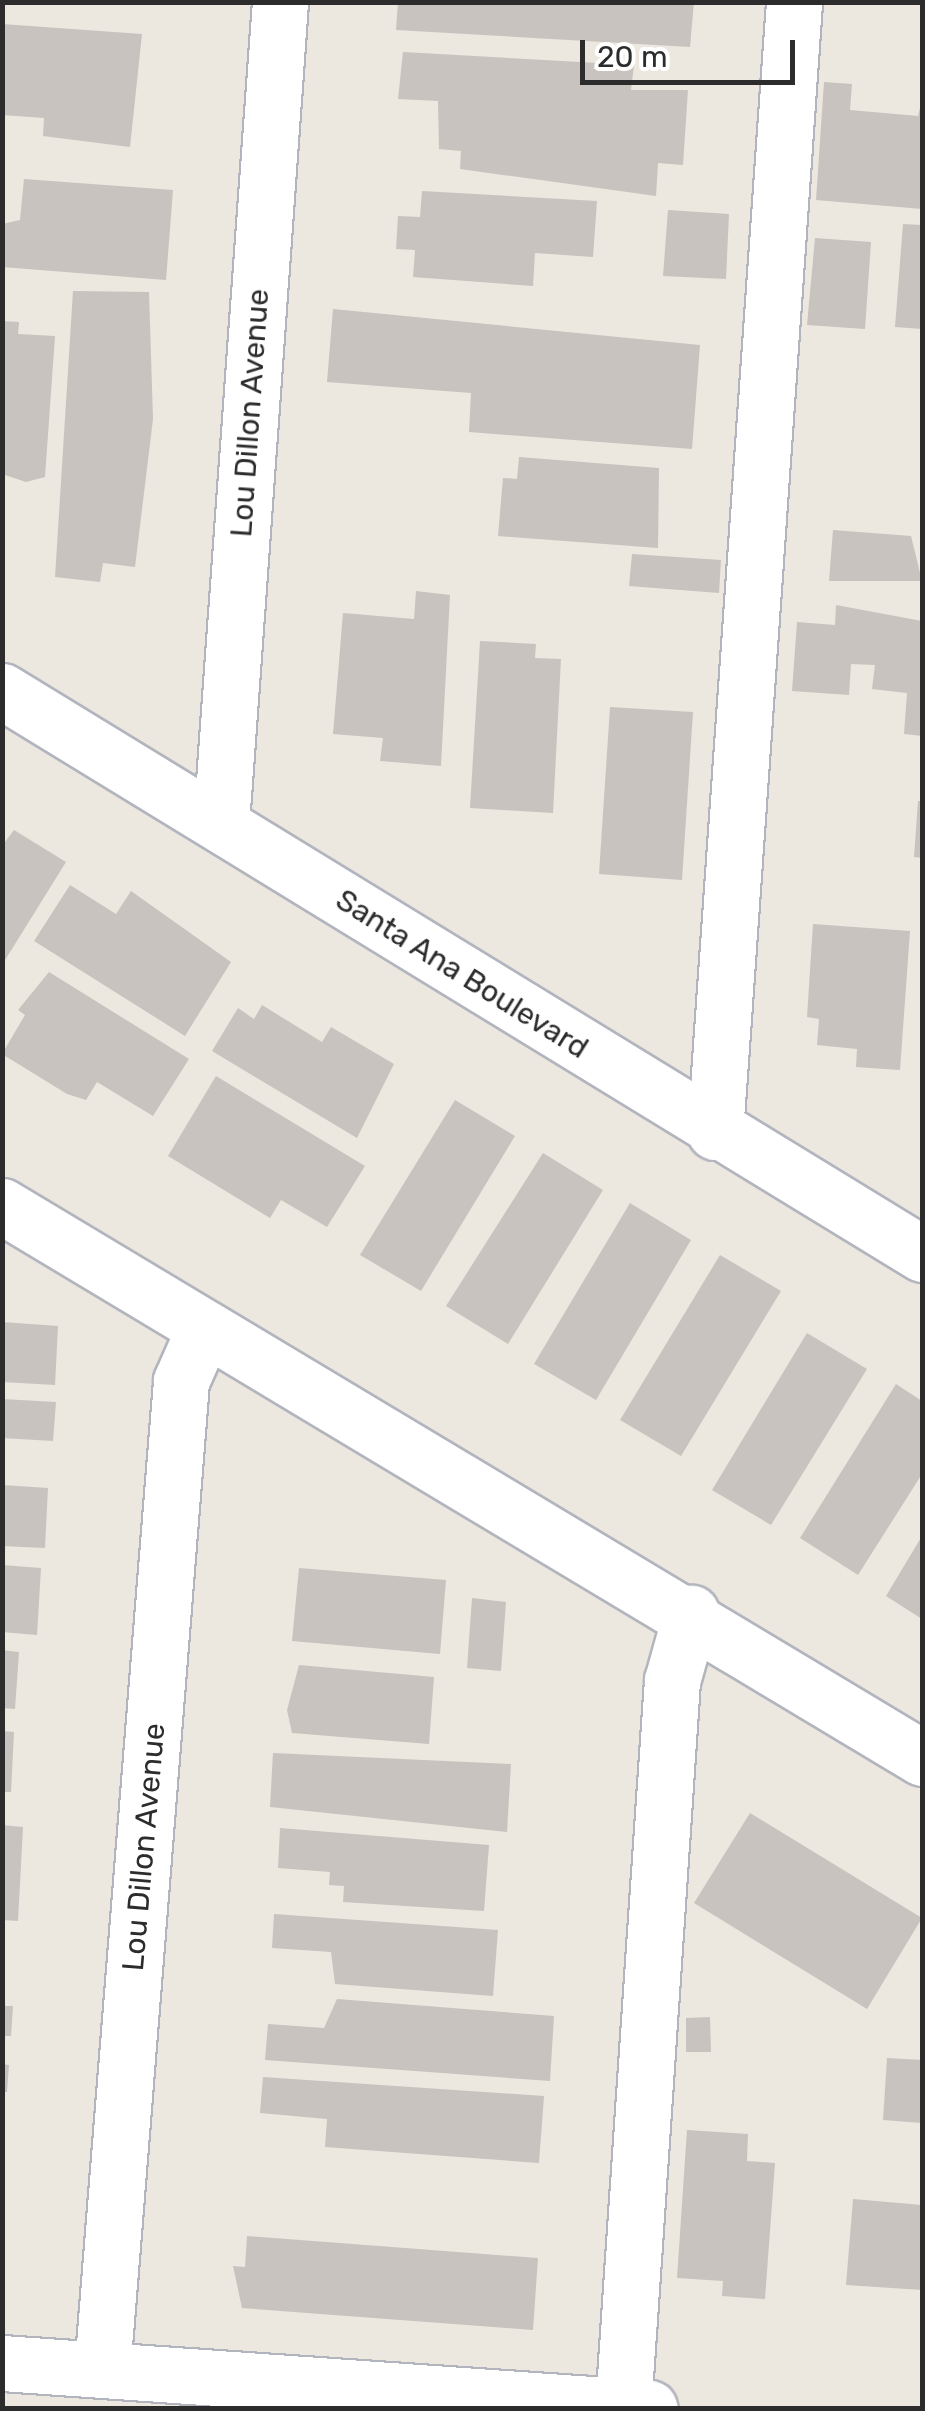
<!DOCTYPE html>
<style>
body{margin:0}
#map{position:relative;width:925px;height:2411px;overflow:hidden;background:#ece7df;font-family:Rubik,sans-serif}
div>[style]{position:absolute}
.building>*{inset:0;background:#c8c3be}
.roads{filter:drop-shadow(2px 0 #b3b5be) drop-shadow(-2px 0 #b3b5be) drop-shadow(0 2px #b3b5be) drop-shadow(0 -2px #b3b5be)}
.minor>*{height:55px;margin:-27.5px;padding:0 27.5px;transform-origin:27.5px;border-radius:27.5px;background:#fff}
span{translate:-50% -50%;white-space:nowrap;text-align:center;line-height:1.15;-webkit-text-stroke:9px #fff;paint-order:stroke}
.street-label{font-size:30px;color:#2c2c2c}
.frame{position:absolute;inset:0;border:5px solid #2c2c2c;pointer-events:none}
.scale{position:absolute;left:580px;top:40px;width:215px;height:45px;box-sizing:border-box;border:5px solid #2c2c2c;border-top:0;padding-left:12px;font-size:30px;line-height:35px;white-space:nowrap;color:#2c2c2c;-webkit-text-stroke:8px #fff;paint-order:stroke}
</style>
<div id="map">
<div class="building">
<i style="clip-path:polygon(398px 2px,694px 2px,690px 47px,396px 30px)"></i>
<i style="clip-path:polygon(2px 24px,142px 34px,130px 147px,43px 136px,44px 118px,2px 115px)"></i>
<i style="clip-path:polygon(403px 52px,634px 65px,631px 90px,688px 90px,683px 165px,658px 163px,656px 196px,460px 169px,461px 151px,439px 149px,438px 101px,398px 99px)"></i>
<i style="clip-path:polygon(824px 82px,852px 84px,850px 110px,918px 116px,922px 99px,922px 209px,816px 200px)"></i>
<i style="clip-path:polygon(24px 179px,173px 190px,166px 280px,2px 267px,2px 224px,20px 220px)"></i>
<i style="clip-path:polygon(422px 191px,597px 201px,593px 257px,535px 253px,533px 286px,413px 277px,415px 250px,396px 249px,398px 216px,420px 217px)"></i>
<i style="clip-path:polygon(668px 210px,729px 214px,726px 279px,663px 276px)"></i>
<i style="clip-path:polygon(903px 224px,922px 225px,922px 329px,895px 327px)"></i>
<i style="clip-path:polygon(815px 238px,871px 242px,865px 329px,807px 325px)"></i>
<i style="clip-path:polygon(73px 291px,149px 292px,153px 419px,135px 567px,103px 563px,100px 582px,55px 577px)"></i>
<i style="clip-path:polygon(333px 309px,700px 345px,692px 449px,469px 432px,471px 393px,327px 382px)"></i>
<i style="clip-path:polygon(2px 321px,19px 322px,18px 334px,55px 336px,45px 477px,26px 482px,2px 474px)"></i>
<i style="clip-path:polygon(519px 457px,659px 468px,658px 548px,498px 536px,503px 478px,517px 479px)"></i>
<i style="clip-path:polygon(833px 530px,911px 536px,922px 581px,829px 581px)"></i>
<i style="clip-path:polygon(632px 554px,721px 560px,719px 593px,629px 586px)"></i>
<i style="clip-path:polygon(416px 591px,450px 595px,441px 766px,380px 761px,383px 738px,333px 734px,343px 613px,414px 619px)"></i>
<i style="clip-path:polygon(836px 605px,922px 621px,922px 736px,904px 734px,907px 693px,872px 689px,875px 665px,851px 664px,849px 695px,792px 691px,797px 622px,835px 625px)"></i>
<i style="clip-path:polygon(480px 641px,536px 644px,535px 658px,561px 659px,553px 813px,470px 808px)"></i>
<i style="clip-path:polygon(610px 707px,693px 712px,682px 880px,599px 874px)"></i>
<i style="clip-path:polygon(918px 801px,922px 801px,922px 858px,914px 857px)"></i>
<i style="clip-path:polygon(14px 830px,66px 862px,2px 965px,2px 846px)"></i>
<i style="clip-path:polygon(70px 885px,116px 914px,131px 891px,231px 962px,185px 1036px,34px 941px)"></i>
<i style="clip-path:polygon(813px 924px,910px 931px,900px 1070px,856px 1067px,857px 1049px,817px 1045px,819px 1019px,807px 1017px)"></i>
<i style="clip-path:polygon(49px 972px,189px 1059px,153px 1116px,97px 1082px,86px 1100px,67px 1094px,2px 1054px,25px 1015px,18px 1010px)"></i>
<i style="clip-path:polygon(262px 1005px,322px 1042px,331px 1027px,394px 1064px,357px 1138px,212px 1051px,238px 1008px,254px 1019px)"></i>
<i style="clip-path:polygon(216px 1076px,365px 1166px,327px 1227px,281px 1200px,270px 1218px,168px 1156px)"></i>
<i style="clip-path:polygon(455px 1100px,515px 1136px,421px 1291px,360px 1255px)"></i>
<i style="clip-path:polygon(543px 1153px,603px 1190px,508px 1344px,446px 1306px)"></i>
<i style="clip-path:polygon(630px 1203px,691px 1240px,596px 1400px,534px 1364px)"></i>
<i style="clip-path:polygon(720px 1255px,781px 1291px,681px 1456px,620px 1420px)"></i>
<i style="clip-path:polygon(2px 1322px,58px 1326px,55px 1385px,2px 1382px)"></i>
<i style="clip-path:polygon(807px 1333px,867px 1369px,771px 1525px,712px 1490px)"></i>
<i style="clip-path:polygon(896px 1384px,922px 1401px,922px 1474px,858px 1575px,800px 1538px)"></i>
<i style="clip-path:polygon(2px 1399px,56px 1402px,53px 1441px,2px 1438px)"></i>
<i style="clip-path:polygon(2px 1485px,48px 1488px,45px 1548px,2px 1546px)"></i>
<i style="clip-path:polygon(922px 1536px,922px 1619px,886px 1596px)"></i>
<i style="clip-path:polygon(2px 1565px,41px 1568px,37px 1635px,2px 1632px)"></i>
<i style="clip-path:polygon(299px 1568px,446px 1580px,440px 1654px,292px 1641px)"></i>
<i style="clip-path:polygon(472px 1598px,506px 1602px,501px 1671px,467px 1668px)"></i>
<i style="clip-path:polygon(2px 1650px,19px 1652px,15px 1709px,2px 1708px)"></i>
<i style="clip-path:polygon(299px 1665px,434px 1677px,429px 1744px,292px 1733px,287px 1710px)"></i>
<i style="clip-path:polygon(2px 1731px,14px 1732px,11px 1792px,2px 1792px)"></i>
<i style="clip-path:polygon(273px 1753px,511px 1764px,507px 1832px,270px 1807px)"></i>
<i style="clip-path:polygon(750px 1813px,922px 1918px,867px 2009px,694px 1903px)"></i>
<i style="clip-path:polygon(2px 1825px,23px 1827px,18px 1921px,2px 1920px)"></i>
<i style="clip-path:polygon(280px 1828px,489px 1845px,484px 1911px,343px 1902px,344px 1886px,329px 1885px,330px 1872px,278px 1868px)"></i>
<i style="clip-path:polygon(274px 1914px,498px 1930px,493px 1996px,335px 1984px,331px 1952px,272px 1948px)"></i>
<i style="clip-path:polygon(337px 1999px,554px 2016px,550px 2081px,265px 2060px,268px 2024px,324px 2028px)"></i>
<i style="clip-path:polygon(2px 2006px,13px 2006px,11px 2036px,2px 2036px)"></i>
<i style="clip-path:polygon(710px 2017px,711px 2052px,686px 2052px,686px 2018px)"></i>
<i style="clip-path:polygon(887px 2058px,922px 2060px,922px 2123px,883px 2120px)"></i>
<i style="clip-path:polygon(2px 2064px,9px 2065px,7px 2092px,2px 2092px)"></i>
<i style="clip-path:polygon(263px 2077px,544px 2096px,539px 2163px,325px 2147px,327px 2119px,260px 2113px)"></i>
<i style="clip-path:polygon(687px 2130px,748px 2134px,747px 2161px,775px 2163px,765px 2299px,722px 2296px,723px 2281px,677px 2278px)"></i>
<i style="clip-path:polygon(853px 2199px,922px 2205px,922px 2290px,846px 2285px)"></i>
<i style="clip-path:polygon(247px 2236px,538px 2258px,533px 2330px,242px 2308px,233px 2266px,245px 2267px)"></i>
</div>
<div class="roads">
<div class="minor">
<i style="left:2px;top:691px;width:1079px;rotate:31.46deg"></i>
<i style="left:221px;top:823px;width:823px;rotate:-85.89deg"></i>
<i style="left:715px;top:1132px;width:1133px;rotate:-86deg"></i>
<i style="left:2px;top:1206px;width:1073px;rotate:30.96deg"></i>
<i style="left:2px;top:2363px;width:649px;rotate:3.98deg"></i>
<i style="left:102px;top:2370px;width:992px;rotate:-85.43deg"></i>
<i style="left:181px;top:1381px;width:57px;rotate:-66.1deg"></i>
<i style="left:623px;top:2407px;width:728px;rotate:-86.14deg"></i>
<i style="left:672px;top:1681px;width:71px;rotate:-74.4deg"></i>
</div>
</div>
<div class="street-label">
<span style="left:250px;top:413px;rotate:-86deg">Lou Dillon Avenue</span>
<span style="left:462px;top:974px;rotate:32deg">Santa Ana Boulevard</span>
<span style="left:144px;top:1847px;rotate:-85deg">Lou Dillon Avenue</span>
</div>
<div class="frame"></div>
<div class="scale">20 m</div>
</div>
